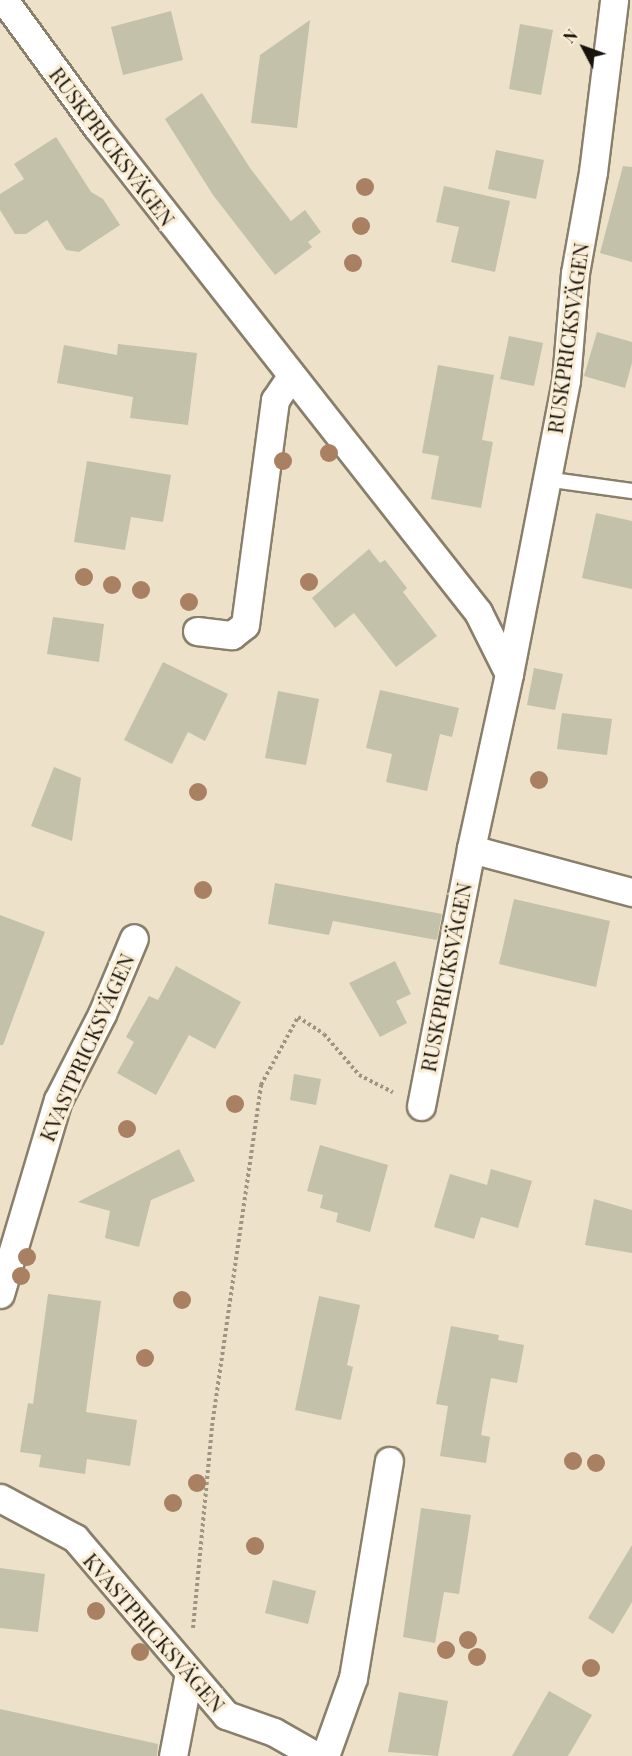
<!DOCTYPE html>
<meta charset="utf-8">
<style>
body{margin:0}
#map{position:relative;width:632px;height:1756px;overflow:hidden;background:#ede1ca;font-family:"Playfair Display",serif}
div>[style]{position:absolute}
.building>*{inset:0;background:#c3c1a9}
.path>*{height:4px;margin-top:-2px;transform-origin:0;background:repeating-linear-gradient(90deg,#9d9482 0 3px,transparent 0 6px)}
.roads{filter:drop-shadow(2px 0 #897f6a) drop-shadow(-2px 0 #897f6a) drop-shadow(0 2px #897f6a) drop-shadow(0 -2px #897f6a)}
.service>*{height:14px;margin:-7px;padding:0 7px;transform-origin:7px;border-radius:7px;background:#fff}
.minor>*{height:27px;margin:-13.5px;padding:0 13.5px;transform-origin:13.5px;border-radius:13.5px;background:#fff}
.trees>*{width:18px;height:18px;margin:-9px;border-radius:50%;background:#aa8063}
span{translate:-50% -50%;white-space:nowrap;text-align:center;line-height:1.15;-webkit-text-stroke:6px #faeed7;paint-order:stroke}
.street-label{font-size:21px;color:#18140c}
.north{position:absolute;left:554px;top:18px;width:60px;height:60px;-webkit-text-stroke:4px #faeed7;paint-order:stroke;rotate:311deg;font-size:16px;font-weight:700;line-height:24px;text-align:center;color:#18140c}
.north::after{content:'';display:block;margin:auto;width:21px;height:27px;background:#18140c;clip-path:polygon(50% 0,100% 100%,50% 72%,0 100%)}
</style>
<div id="map">
<div class="building">
<i style="clip-path:polygon(171px 11px,183px 60px,123px 75px,111px 27px)"></i>
<i style="clip-path:polygon(310px 20px,297px 128px,251px 123px,260px 55px)"></i>
<i style="clip-path:polygon(520px 24px,553px 30px,541px 95px,509px 89px)"></i>
<i style="clip-path:polygon(202px 93px,250px 168px,291px 221px,305px 210px,321px 232px,308px 242px,312px 247px,275px 275px,213px 195px,165px 119px)"></i>
<i style="clip-path:polygon(56px 137px,91px 192px,103px 199px,120px 225px,79px 252px,66px 250px,47px 220px,26px 234px,15px 234px,0 210px,0 194px,24px 179px,14px 164px)"></i>
<i style="clip-path:polygon(496px 150px,544px 160px,536px 199px,488px 189px)"></i>
<i style="clip-path:polygon(623px 166px,632px 167px,632px 262px,600px 253px)"></i>
<i style="clip-path:polygon(444px 186px,510px 201px,495px 272px,451px 262px,459px 227px,436px 222px)"></i>
<i style="clip-path:polygon(597px 332px,632px 342px,632px 363px,625px 388px,584px 376px)"></i>
<i style="clip-path:polygon(509px 336px,543px 343px,534px 386px,500px 379px)"></i>
<i style="clip-path:polygon(118px 344px,197px 353px,188px 425px,130px 418px,133px 397px,57px 383px,64px 345px,117px 355px)"></i>
<i style="clip-path:polygon(438px 365px,494px 375px,482px 440px,493px 442px,481px 508px,431px 499px,439px 456px,422px 453px)"></i>
<i style="clip-path:polygon(87px 461px,171px 475px,163px 522px,131px 517px,125px 550px,74px 542px)"></i>
<i style="clip-path:polygon(596px 513px,632px 521px,632px 589px,582px 578px)"></i>
<i style="clip-path:polygon(369px 549px,380px 563px,385px 560px,407px 588px,403px 592px,437px 636px,396px 667px,354px 613px,335px 628px,312px 598px)"></i>
<i style="clip-path:polygon(53px 617px,104px 624px,99px 662px,47px 654px)"></i>
<i style="clip-path:polygon(163px 662px,228px 694px,205px 741px,188px 732px,172px 764px,124px 740px)"></i>
<i style="clip-path:polygon(534px 668px,563px 674px,555px 710px,527px 705px)"></i>
<i style="clip-path:polygon(380px 690px,459px 708px,452px 737px,440px 734px,427px 791px,386px 782px,392px 754px,366px 748px)"></i>
<i style="clip-path:polygon(278px 691px,319px 699px,306px 765px,265px 758px)"></i>
<i style="clip-path:polygon(562px 713px,612px 719px,607px 755px,557px 749px)"></i>
<i style="clip-path:polygon(54px 767px,81px 778px,72px 841px,31px 826px)"></i>
<i style="clip-path:polygon(275px 883px,442px 914px,437px 940px,333px 921px,329px 935px,268px 924px)"></i>
<i style="clip-path:polygon(514px 899px,610px 921px,596px 987px,499px 964px)"></i>
<i style="clip-path:polygon(0 915px,45px 932px,3px 1045px,0 1045px)"></i>
<i style="clip-path:polygon(395px 961px,411px 994px,396px 1001px,407px 1023px,380px 1037px,349px 983px)"></i>
<i style="clip-path:polygon(176px 966px,241px 1002px,215px 1049px,189px 1035px,156px 1095px,117px 1073px,134px 1042px,126px 1037px,149px 996px,158px 1000px)"></i>
<i style="clip-path:polygon(294px 1074px,321px 1079px,316px 1105px,290px 1100px)"></i>
<i style="clip-path:polygon(320px 1145px,388px 1165px,370px 1232px,336px 1222px,338px 1213px,320px 1208px,323px 1195px,307px 1191px)"></i>
<i style="clip-path:polygon(179px 1149px,195px 1181px,151px 1200px,139px 1247px,105px 1238px,110px 1211px,78px 1202px)"></i>
<i style="clip-path:polygon(491px 1169px,532px 1181px,518px 1228px,481px 1217px,474px 1239px,434px 1227px,450px 1174px,487px 1185px)"></i>
<i style="clip-path:polygon(594px 1199px,632px 1210px,632px 1253px,585px 1245px)"></i>
<i style="clip-path:polygon(48px 1294px,101px 1301px,86px 1412px,137px 1420px,130px 1466px,87px 1459px,85px 1474px,39px 1467px,41px 1455px,20px 1452px,28px 1403px,33px 1404px)"></i>
<i style="clip-path:polygon(319px 1296px,360px 1305px,347px 1365px,353px 1367px,341px 1420px,295px 1410px)"></i>
<i style="clip-path:polygon(451px 1326px,499px 1335px,498px 1340px,524px 1345px,517px 1383px,491px 1378px,481px 1435px,490px 1437px,486px 1463px,440px 1456px,448px 1406px,436px 1404px)"></i>
<i style="clip-path:polygon(421px 1508px,471px 1515px,459px 1594px,444px 1592px,435px 1643px,403px 1637px)"></i>
<i style="clip-path:polygon(632px 1545px,632px 1602px,613px 1634px,588px 1618px)"></i>
<i style="clip-path:polygon(0 1568px,45px 1574px,38px 1632px,0 1628px)"></i>
<i style="clip-path:polygon(273px 1580px,316px 1591px,308px 1624px,265px 1613px)"></i>
<i style="clip-path:polygon(549px 1691px,592px 1715px,568px 1756px,512px 1756px)"></i>
<i style="clip-path:polygon(399px 1692px,448px 1701px,438px 1756px,388px 1752px)"></i>
<i style="clip-path:polygon(0 1709px,158px 1744px,157px 1756px,0 1756px)"></i>
</div>
<div class="path">
<i style="left:193px;top:1628px;width:203px;rotate:-84.6deg"></i>
<i style="left:212px;top:1426px;width:345px;rotate:-81.8deg"></i>
<i style="left:261px;top:1085px;width:77px;rotate:-61.4deg"></i>
<i style="left:298px;top:1017px;width:31px;rotate:33deg"></i>
<i style="left:324px;top:1034px;width:54px;rotate:49.5deg"></i>
<i style="left:359px;top:1075px;width:38px;rotate:27deg"></i>
</div>
<div class="roads">
<div class="service">
<i style="left:545px;top:479px;width:88px;rotate:7.9deg"></i>
</div>
<div class="minor">
<i style="left:4px;top:0;width:157px;rotate:53.8deg"></i>
<i style="left:97px;top:127px;width:617px;rotate:51.85deg"></i>
<i style="left:478px;top:612px;width:69px;rotate:63.4deg"></i>
<i style="left:509px;top:674px;width:179px;rotate:102.3deg"></i>
<i style="left:197px;top:631px;width:35px;rotate:7deg"></i>
<i style="left:232px;top:635px;width:16px;rotate:-38deg"></i>
<i style="left:245px;top:625px;width:227px;rotate:-82.4deg"></i>
<i style="left:275px;top:400px;width:29px;rotate:-56deg"></i>
<i style="left:509px;top:674px;width:299px;rotate:-79deg"></i>
<i style="left:566px;top:380px;width:107px;rotate:-85.2deg"></i>
<i style="left:575px;top:273px;width:103px;rotate:-79.9deg"></i>
<i style="left:593px;top:172px;width:173px;rotate:-83deg"></i>
<i style="left:421px;top:1106px;width:262px;rotate:-79deg"></i>
<i style="left:471px;top:849px;width:167px;rotate:15deg"></i>
<i style="left:0;top:1294px;width:202px;rotate:-73.4deg"></i>
<i style="left:58px;top:1100px;width:97px;rotate:-62.9deg"></i>
<i style="left:102px;top:1014px;width:82px;rotate:-67.2deg"></i>
<i style="left:0;top:1498px;width:85px;rotate:28.1deg"></i>
<i style="left:75px;top:1538px;width:233px;rotate:49.5deg"></i>
<i style="left:226px;top:1715px;width:51px;rotate:19.5deg"></i>
<i style="left:274px;top:1732px;width:48px;rotate:29.7deg"></i>
<i style="left:173px;top:1756px;width:85px;rotate:-79.1deg"></i>
<i style="left:325px;top:1756px;width:83px;rotate:-70.3deg"></i>
<i style="left:353px;top:1678px;width:220px;rotate:-80.6deg"></i>
</div>
</div>
<div class="trees">
<i style="left:365px;top:187px"></i>
<i style="left:361px;top:226px"></i>
<i style="left:353px;top:263px"></i>
<i style="left:329px;top:453px"></i>
<i style="left:283px;top:461px"></i>
<i style="left:84px;top:577px"></i>
<i style="left:309px;top:582px"></i>
<i style="left:112px;top:585px"></i>
<i style="left:141px;top:590px"></i>
<i style="left:189px;top:602px"></i>
<i style="left:539px;top:780px"></i>
<i style="left:198px;top:792px"></i>
<i style="left:203px;top:890px"></i>
<i style="left:235px;top:1104px"></i>
<i style="left:127px;top:1129px"></i>
<i style="left:27px;top:1257px"></i>
<i style="left:21px;top:1276px"></i>
<i style="left:182px;top:1300px"></i>
<i style="left:145px;top:1358px"></i>
<i style="left:573px;top:1461px"></i>
<i style="left:596px;top:1463px"></i>
<i style="left:197px;top:1483px"></i>
<i style="left:173px;top:1503px"></i>
<i style="left:255px;top:1546px"></i>
<i style="left:96px;top:1611px"></i>
<i style="left:468px;top:1640px"></i>
<i style="left:446px;top:1650px"></i>
<i style="left:140px;top:1652px"></i>
<i style="left:477px;top:1657px"></i>
<i style="left:591px;top:1668px"></i>
</div>
<div class="street-label">
<span style="left:113px;top:146px;rotate:53deg">RUSKPRICKSVÄGEN</span>
<span style="left:567px;top:338px;rotate:-82deg">RUSKPRICKSVÄGEN</span>
<span style="left:445px;top:977px;rotate:-79deg">RUSKPRICKSVÄGEN</span>
<span style="left:86px;top:1047px;rotate:-66deg">KVASTPRICKSVÄGEN</span>
<span style="left:155px;top:1632px;rotate:49deg">KVASTPRICKSVÄGEN</span>
</div>
<div class="north">N</div>
</div>
